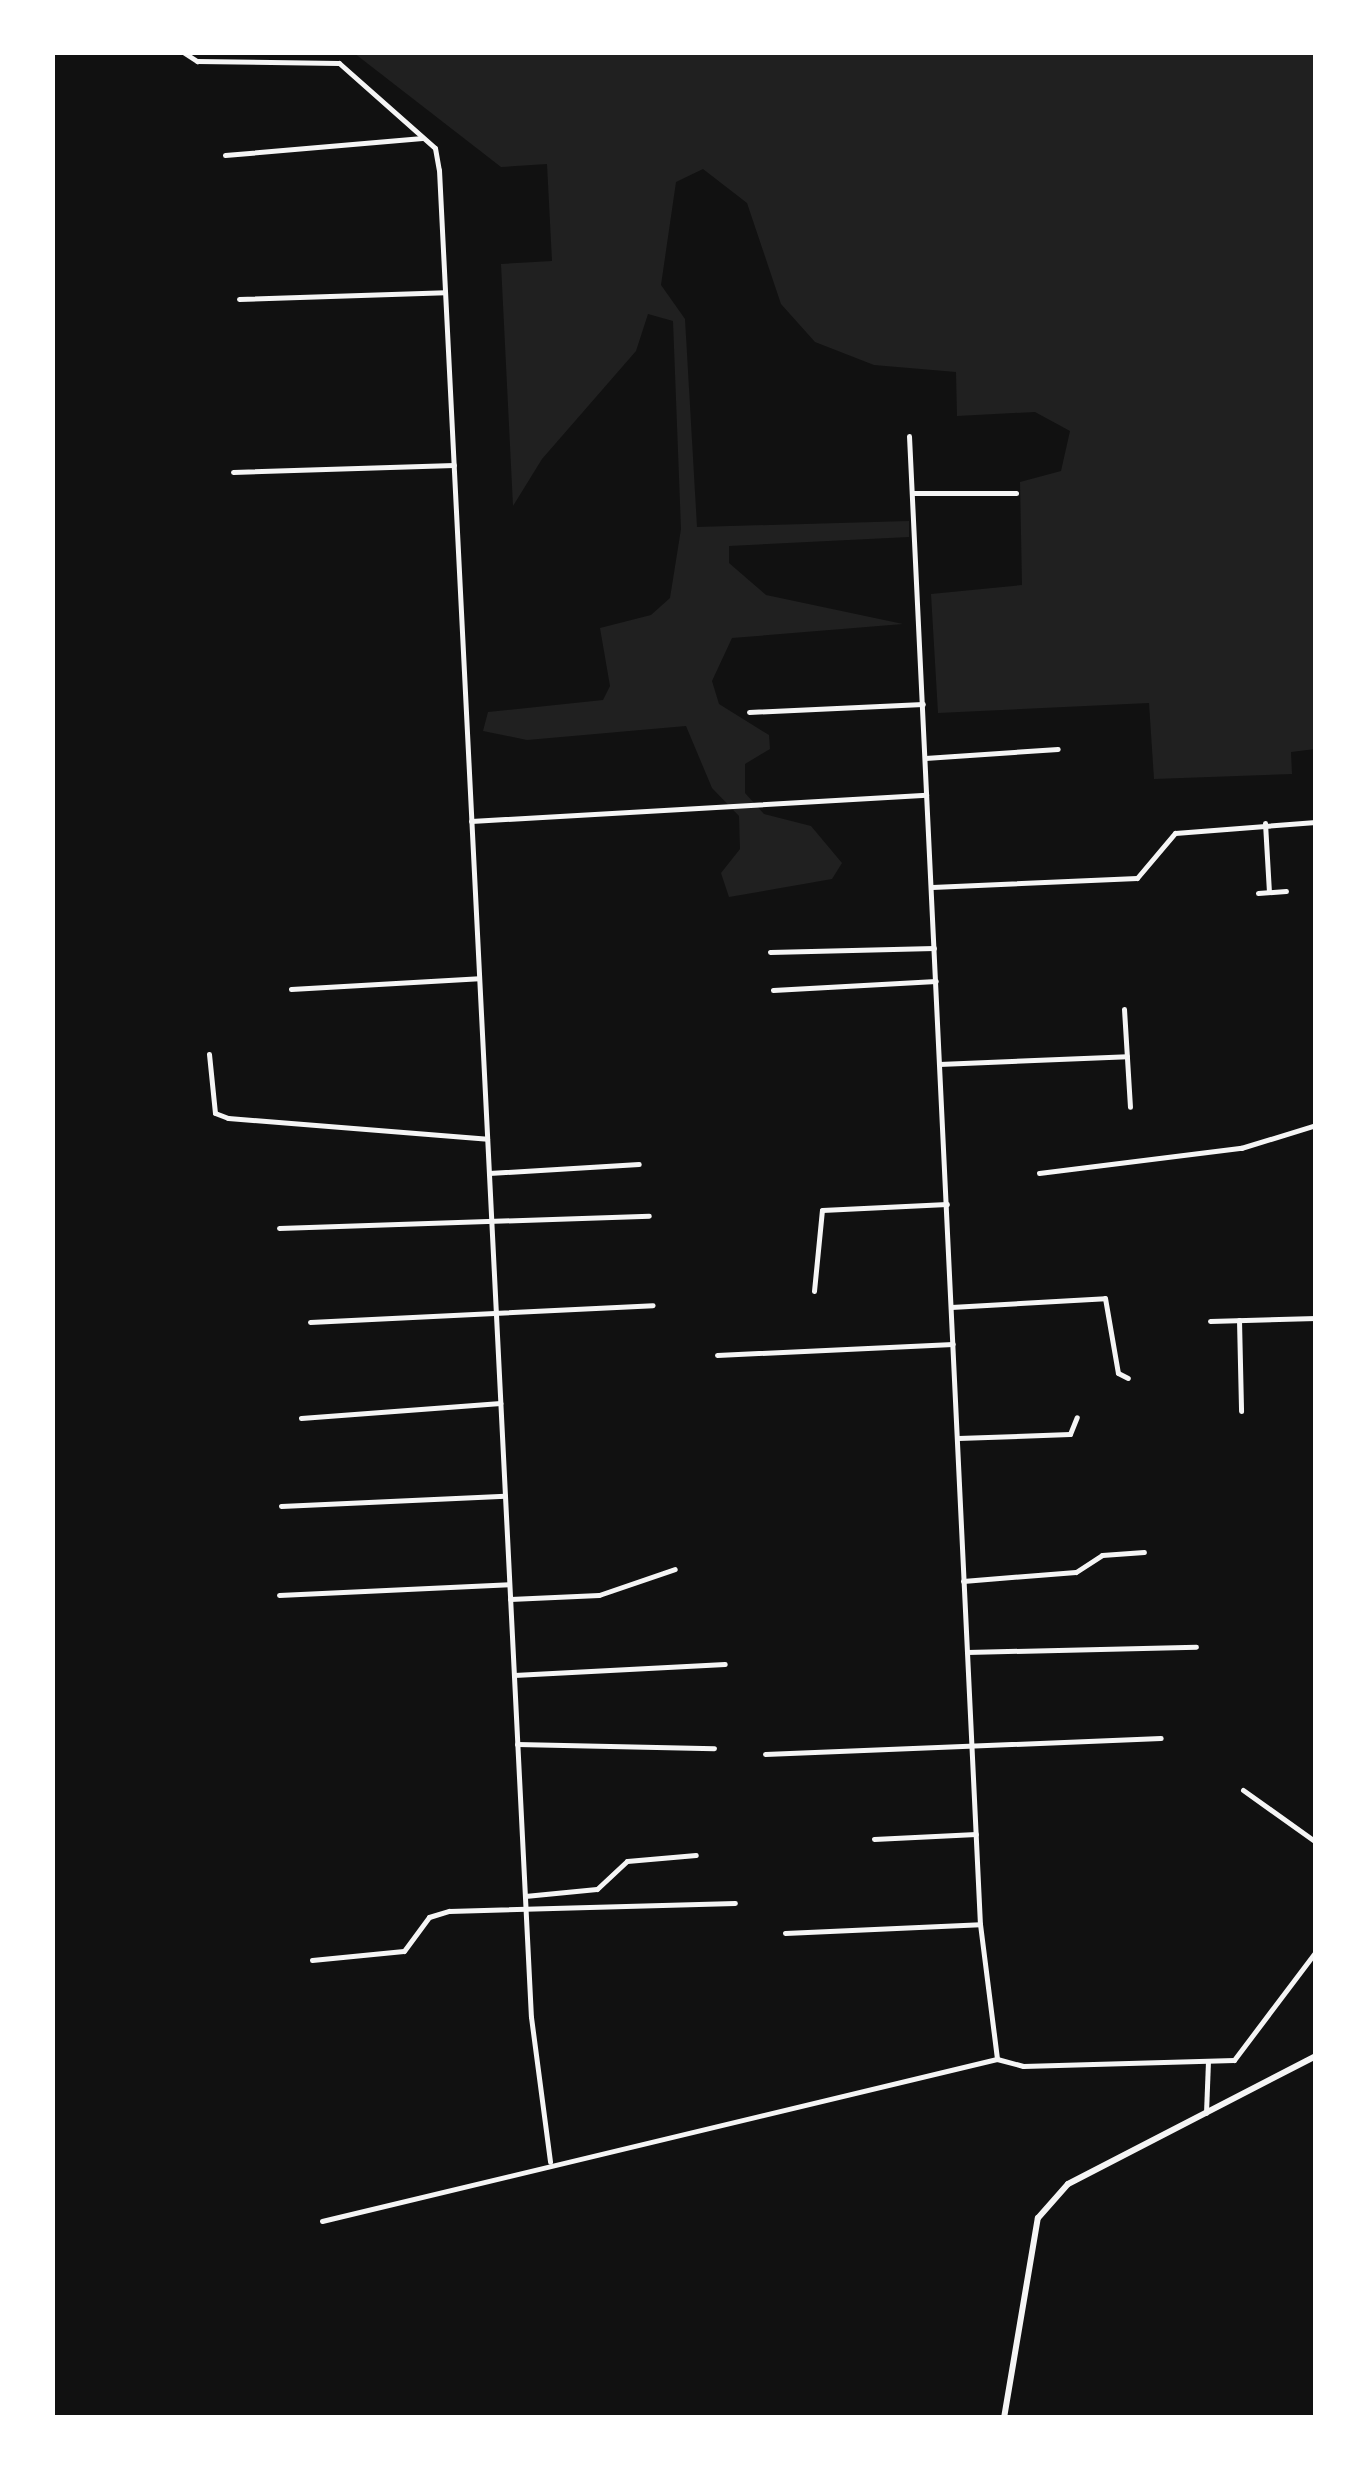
<!DOCTYPE html>
<style>
body{margin:0}
#map{position:relative;width:1368px;height:2470px;overflow:hidden;background:#111;font-family:Jost,sans-serif}
div>[style]{position:absolute}
.green>*{inset:0;background:#202020}
.minor>*{height:5px;margin:-2.5px;padding:0 2.5px;transform-origin:2.5px;border-radius:2.5px;background:#f5f5f5}
.tertiary>*{height:6px;margin:-3px;padding:0 3px;transform-origin:3px;border-radius:3px;background:#f5f5f5}
span{translate:-50% -50%;white-space:nowrap;text-align:center;line-height:1.15;-webkit-text-stroke:8px #fff;paint-order:stroke}
.frame{position:absolute;inset:0;border:55px solid #fff;pointer-events:none}
</style>
<div id="map">
<div class="green">
<i style="clip-path:polygon(354px 53px,1315px 53px,1315px 749px,1291px 752px,1292px 774px,1154px 779px,1149px 703px,938px 713px,931px 594px,1022px 585px,1020px 482px,1061px 471px,1070px 431px,1035px 412px,957px 416px,956px 372px,874px 365px,815px 342px,781px 304px,747px 203px,703px 169px,676px 182px,661px 285px,685px 319px,697px 527px,909px 521px,909px 537px,729px 546px,729px 563px,766px 595px,903px 624px,732px 638px,712px 681px,719px 704px,769px 735px,770px 749px,745px 764px,745px 793px,764px 814px,811px 826px,842px 863px,832px 879px,729px 897px,721px 873px,740px 849px,739px 816px,712px 788px,686px 726px,527px 740px,483px 731px,488px 712px,603px 700px,610px 686px,600px 628px,651px 615px,670px 598px,681px 529px,673px 321px,648px 314px,636px 351px,542px 459px,513px 506px,501px 264px,552px 261px,547px 164px,501px 167px)"></i>
</div>
<div class="minor">
<i style="left:183px;top:52px;width:17px;rotate:33deg"></i>
<i style="left:197px;top:61px;width:142px;rotate:0.8deg"></i>
<i style="left:339px;top:63px;width:128px;rotate:41.5deg"></i>
<i style="left:435px;top:148px;width:22px;rotate:80deg"></i>
<i style="left:439px;top:170px;width:1849px;rotate:87.15deg"></i>
<i style="left:531px;top:2017px;width:146px;rotate:82.5deg"></i>
<i style="left:225px;top:155px;width:198px;rotate:-4.9deg"></i>
<i style="left:239px;top:299px;width:206px;rotate:-1.9deg"></i>
<i style="left:909px;top:436px;width:1490px;rotate:87.27deg"></i>
<i style="left:980px;top:1924px;width:136px;rotate:82.8deg"></i>
<i style="left:233px;top:472px;width:221px;rotate:-1.8deg"></i>
<i style="left:912px;top:493px;width:104px"></i>
<i style="left:749px;top:712px;width:174px;rotate:-2.6deg"></i>
<i style="left:925px;top:758px;width:133px;rotate:-3.9deg"></i>
<i style="left:471px;top:821px;width:456px;rotate:-3.3deg"></i>
<i style="left:1265px;top:823px;width:69px;rotate:86.7deg"></i>
<i style="left:932px;top:887px;width:205px;rotate:-2.5deg"></i>
<i style="left:1137px;top:878px;width:59px;rotate:-49.8deg"></i>
<i style="left:1175px;top:833px;width:141px;rotate:-4.5deg"></i>
<i style="left:1258px;top:893px;width:28px;rotate:-4deg"></i>
<i style="left:770px;top:952px;width:164px;rotate:-1.4deg"></i>
<i style="left:291px;top:989px;width:188px;rotate:-3.3deg"></i>
<i style="left:773px;top:990px;width:163px;rotate:-3.2deg"></i>
<i style="left:1124px;top:1009px;width:98px;rotate:86.5deg"></i>
<i style="left:209px;top:1054px;width:59px;rotate:84.2deg"></i>
<i style="left:215px;top:1113px;width:14px;rotate:21deg"></i>
<i style="left:228px;top:1118px;width:260px;rotate:4.6deg"></i>
<i style="left:939px;top:1064px;width:188px;rotate:-2.4deg"></i>
<i style="left:489px;top:1173px;width:150px;rotate:-3.4deg"></i>
<i style="left:1039px;top:1173px;width:204px;rotate:-7.1deg"></i>
<i style="left:1241px;top:1148px;width:78px;rotate:-17deg"></i>
<i style="left:279px;top:1228px;width:370px;rotate:-1.9deg"></i>
<i style="left:814px;top:1291px;width:81px;rotate:-84.4deg"></i>
<i style="left:822px;top:1210px;width:125px;rotate:-2.7deg"></i>
<i style="left:951px;top:1307px;width:154px;rotate:-3.3deg"></i>
<i style="left:1105px;top:1298px;width:76px;rotate:80.2deg"></i>
<i style="left:1118px;top:1373px;width:11px;rotate:27deg"></i>
<i style="left:1239px;top:1320px;width:91px;rotate:88.7deg"></i>
<i style="left:1210px;top:1321px;width:106px;rotate:-1.6deg"></i>
<i style="left:310px;top:1322px;width:343px;rotate:-2.8deg"></i>
<i style="left:717px;top:1355px;width:236px;rotate:-2.7deg"></i>
<i style="left:301px;top:1418px;width:200px;rotate:-4.3deg"></i>
<i style="left:958px;top:1438px;width:112px;rotate:-2deg"></i>
<i style="left:1070px;top:1434px;width:18px;rotate:-68deg"></i>
<i style="left:281px;top:1506px;width:224px;rotate:-2.6deg"></i>
<i style="left:963px;top:1581px;width:113px;rotate:-4.6deg"></i>
<i style="left:1076px;top:1572px;width:31px;rotate:-33deg"></i>
<i style="left:1102px;top:1555px;width:42px;rotate:-4.1deg"></i>
<i style="left:279px;top:1595px;width:230px;rotate:-2.7deg"></i>
<i style="left:510px;top:1599px;width:89px;rotate:-2.6deg"></i>
<i style="left:599px;top:1595px;width:80px;rotate:-18.9deg"></i>
<i style="left:967px;top:1652px;width:229px;rotate:-1.3deg"></i>
<i style="left:514px;top:1675px;width:211px;rotate:-3deg"></i>
<i style="left:517px;top:1744px;width:197px;rotate:1.2deg"></i>
<i style="left:765px;top:1754px;width:396px;rotate:-2.3deg"></i>
<i style="left:1243px;top:1790px;width:90px;rotate:35.5deg"></i>
<i style="left:874px;top:1839px;width:102px;rotate:-2.8deg"></i>
<i style="left:525px;top:1896px;width:72px;rotate:-5.6deg"></i>
<i style="left:597px;top:1889px;width:41px;rotate:-43deg"></i>
<i style="left:627px;top:1861px;width:69px;rotate:-5deg"></i>
<i style="left:785px;top:1933px;width:195px;rotate:-2.6deg"></i>
<i style="left:312px;top:1960px;width:92px;rotate:-5.6deg"></i>
<i style="left:404px;top:1951px;width:42px;rotate:-53.7deg"></i>
<i style="left:429px;top:1917px;width:21px;rotate:-17deg"></i>
<i style="left:449px;top:1911px;width:286px;rotate:-1.6deg"></i>
<i style="left:1206px;top:2113px;width:51px;rotate:-87.8deg"></i>
<i style="left:322px;top:2221px;width:694px;rotate:-13.5deg"></i>
<i style="left:997px;top:2059px;width:27px;rotate:15deg"></i>
<i style="left:1023px;top:2066px;width:211px;rotate:-1.6deg"></i>
<i style="left:1234px;top:2060px;width:136px;rotate:-53deg"></i>
</div>
<div class="tertiary">
<i style="left:1004px;top:2418px;width:203px;rotate:-80.4deg"></i>
<i style="left:1038px;top:2218px;width:45px;rotate:-48.6deg"></i>
<i style="left:1068px;top:2184px;width:279px;rotate:-27.3deg"></i>
</div>
<div class="frame"></div>
</div>
